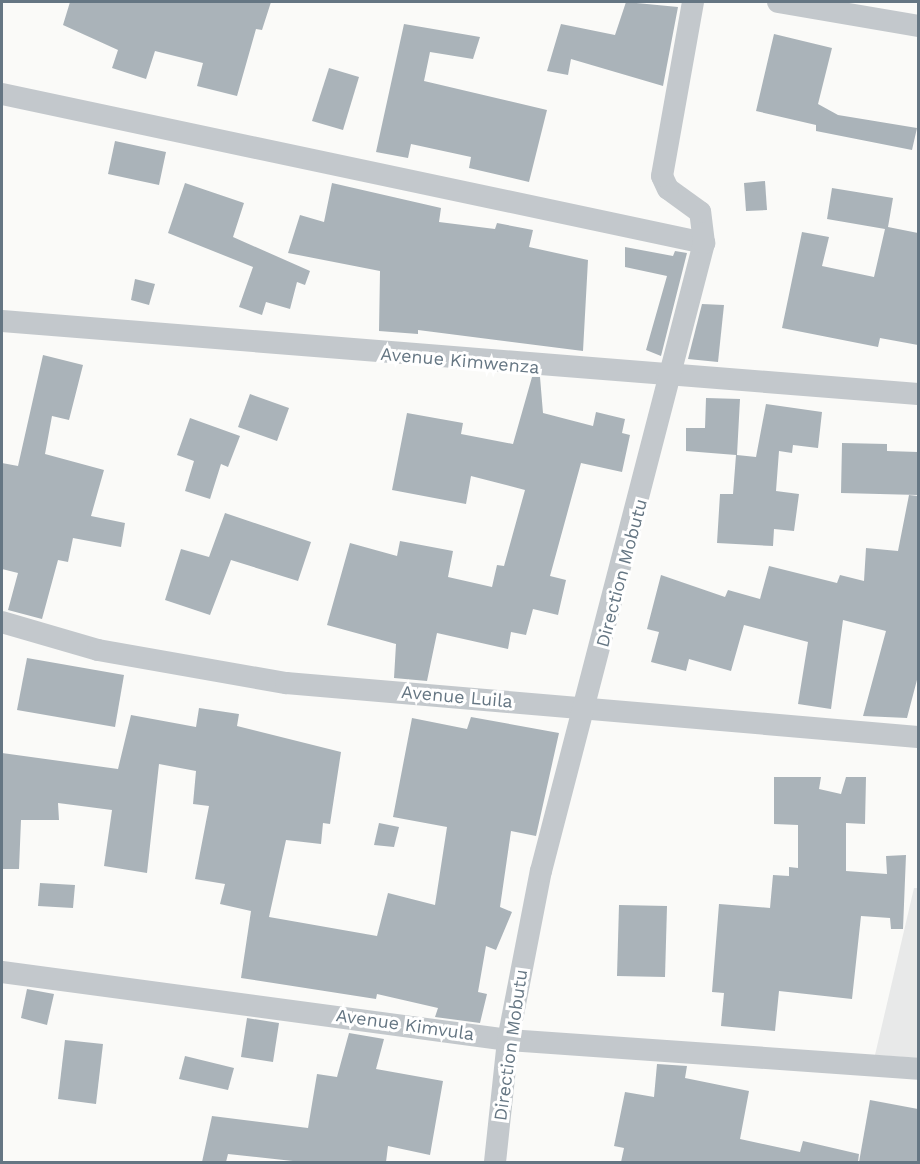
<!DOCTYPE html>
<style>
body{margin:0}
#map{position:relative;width:920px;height:1164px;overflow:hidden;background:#fafaf8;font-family:"Work Sans",sans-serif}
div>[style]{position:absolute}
.built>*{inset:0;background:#e8e9e9}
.building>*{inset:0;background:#aab3b9}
.street>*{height:22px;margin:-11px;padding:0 11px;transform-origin:11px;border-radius:11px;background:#c3c8cc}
span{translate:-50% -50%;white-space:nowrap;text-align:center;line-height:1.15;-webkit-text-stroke:6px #fff;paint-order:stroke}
.street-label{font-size:18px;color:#657683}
.frame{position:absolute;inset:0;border:3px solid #657683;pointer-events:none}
</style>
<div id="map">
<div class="built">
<i style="clip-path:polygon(914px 888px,918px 888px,918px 1058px,875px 1055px)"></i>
</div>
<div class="building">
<i style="clip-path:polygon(70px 2px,271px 2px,262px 30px,256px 29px,237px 96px,197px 86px,203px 63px,155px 51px,146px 79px,112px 68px,118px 50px,63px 25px)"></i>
<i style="clip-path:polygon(626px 2px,678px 7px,663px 86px,571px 59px,568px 75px,547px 71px,561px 24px,615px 35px)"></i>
<i style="clip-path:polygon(404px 24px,480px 37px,473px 59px,430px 52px,424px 81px,547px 110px,529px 182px,469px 168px,471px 157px,411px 144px,408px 158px,376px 152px)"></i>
<i style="clip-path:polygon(774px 34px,832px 48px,818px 104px,838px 115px,917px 128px,912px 150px,816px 131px,816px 125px,756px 111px)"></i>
<i style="clip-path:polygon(329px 68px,359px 77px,343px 130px,312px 121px)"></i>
<i style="clip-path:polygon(115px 141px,166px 152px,159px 185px,108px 174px)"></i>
<i style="clip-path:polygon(765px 181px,767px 210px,746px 211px,744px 183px)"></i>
<i style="clip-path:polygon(185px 183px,244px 203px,233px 237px,310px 271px,305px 285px,297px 282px,290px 309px,266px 302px,262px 315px,239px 307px,253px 267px,168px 233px)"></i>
<i style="clip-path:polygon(332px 183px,441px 208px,439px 222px,495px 229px,497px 223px,533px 230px,529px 247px,588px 260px,583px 351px,418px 330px,418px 334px,379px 331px,380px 271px,288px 253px,300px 215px,324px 222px)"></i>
<i style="clip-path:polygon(832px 188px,893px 198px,888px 227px,918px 233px,918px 345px,880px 338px,878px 347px,782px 328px,802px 232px,829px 237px,822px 266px,874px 277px,885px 229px,827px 219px)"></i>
<i style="clip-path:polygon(625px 247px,673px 256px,675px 251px,687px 253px,661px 356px,646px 350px,667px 276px,625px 267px)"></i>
<i style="clip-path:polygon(135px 279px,155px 284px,149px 305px,131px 300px)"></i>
<i style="clip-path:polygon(702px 304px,724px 305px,718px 362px,688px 359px)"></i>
<i style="clip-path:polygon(43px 355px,83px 365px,69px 420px,52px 416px,45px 454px,104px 470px,91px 516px,125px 523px,121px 547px,73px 538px,68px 562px,58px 560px,42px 619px,8px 610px,18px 573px,2px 569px,2px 463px,18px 466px)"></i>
<i style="clip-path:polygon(532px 377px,540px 377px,543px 413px,593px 426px,596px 412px,625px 419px,622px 433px,630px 435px,622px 472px,581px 463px,550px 576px,566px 580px,558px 615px,533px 609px,526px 635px,511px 632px,508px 649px,437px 633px,427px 681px,394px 678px,396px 644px,327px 625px,350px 543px,397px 556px,400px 541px,453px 551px,448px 577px,492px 587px,497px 565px,504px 566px,525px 490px,471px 476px,466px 504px,392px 490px,407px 413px,463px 423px,461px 434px,513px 444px)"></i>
<i style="clip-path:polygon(250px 394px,289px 408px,277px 441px,238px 427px)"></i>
<i style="clip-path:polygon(706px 398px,740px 399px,737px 455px,756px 457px,766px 404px,822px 412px,818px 448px,793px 445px,792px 453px,779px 451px,776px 491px,799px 494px,794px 531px,774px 529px,773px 546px,717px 543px,720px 494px,733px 494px,736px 455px,686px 451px,686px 428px,705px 428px)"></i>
<i style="clip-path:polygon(190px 418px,240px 436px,228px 467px,221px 464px,210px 499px,185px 491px,194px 461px,177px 455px)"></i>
<i style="clip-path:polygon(842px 443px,887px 444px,887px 451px,918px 452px,918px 495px,841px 493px)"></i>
<i style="clip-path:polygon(909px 495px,918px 496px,918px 676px,907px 718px,863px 716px,886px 631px,843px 620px,831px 709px,798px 704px,808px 642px,744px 625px,731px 671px,689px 659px,686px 671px,651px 662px,659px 632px,647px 629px,661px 575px,725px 597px,728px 590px,760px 599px,769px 566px,837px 583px,840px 575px,864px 581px,866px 548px,898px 551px)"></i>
<i style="clip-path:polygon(225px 513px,311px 542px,298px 581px,231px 560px,210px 615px,165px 600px,181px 549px,209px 557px)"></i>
<i style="clip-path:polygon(27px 658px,124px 675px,115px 727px,17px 710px)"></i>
<i style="clip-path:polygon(199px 708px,239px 714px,237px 726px,341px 752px,330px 824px,323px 823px,321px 844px,286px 840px,269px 917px,377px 936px,388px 893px,435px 905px,447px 827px,393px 817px,412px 718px,467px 729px,471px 717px,559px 733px,536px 836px,511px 831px,500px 907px,512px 912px,496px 950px,486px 946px,478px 992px,487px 994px,480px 1023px,435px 1017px,438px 1008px,377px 994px,376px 999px,241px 978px,251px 911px,220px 904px,225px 884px,195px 879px,209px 806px,193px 804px,196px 771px,159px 764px,147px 873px,104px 866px,112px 810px,58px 803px,59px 820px,21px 820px,19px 869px,2px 869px,2px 753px,118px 769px,131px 715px,196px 727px)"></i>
<i style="clip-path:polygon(774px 777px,821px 777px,819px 789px,841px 794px,846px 777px,866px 777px,865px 824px,846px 823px,846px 871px,887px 874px,886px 856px,906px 855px,903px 929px,891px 929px,890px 918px,861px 916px,852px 999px,779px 991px,775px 1031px,721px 1026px,724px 993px,712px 992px,719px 904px,770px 908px,773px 875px,789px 876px,789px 867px,798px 868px,798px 825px,774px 824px)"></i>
<i style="clip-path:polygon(379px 823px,399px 827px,394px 847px,374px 845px)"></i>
<i style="clip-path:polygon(40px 883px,75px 885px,73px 908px,38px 906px)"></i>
<i style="clip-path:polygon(619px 905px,667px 906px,665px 977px,617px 976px)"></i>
<i style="clip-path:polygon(27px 989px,54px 994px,47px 1025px,21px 1018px)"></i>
<i style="clip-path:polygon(247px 1018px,279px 1023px,273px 1062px,241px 1057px)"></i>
<i style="clip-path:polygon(349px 1033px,384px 1039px,376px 1069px,443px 1081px,430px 1155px,388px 1146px,386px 1162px,302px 1162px,228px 1154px,226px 1162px,202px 1162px,212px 1116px,308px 1128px,317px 1074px,337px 1077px)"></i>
<i style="clip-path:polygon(65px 1040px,103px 1044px,96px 1104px,58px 1099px)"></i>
<i style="clip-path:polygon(185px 1056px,234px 1068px,228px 1090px,179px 1079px)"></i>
<i style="clip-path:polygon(657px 1064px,687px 1066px,685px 1078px,749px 1091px,740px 1139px,800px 1152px,803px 1141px,859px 1154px,858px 1162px,621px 1162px,624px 1148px,614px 1146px,625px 1092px,654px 1097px)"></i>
<i style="clip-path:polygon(870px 1100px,918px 1109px,918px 1162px,859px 1162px)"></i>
</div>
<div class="street">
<i style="left:778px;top:2px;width:142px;rotate:9.7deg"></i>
<i style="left:2px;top:94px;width:718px;rotate:11.98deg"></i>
<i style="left:2px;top:321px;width:919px;rotate:4.56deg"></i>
<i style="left:2px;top:622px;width:100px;rotate:16.3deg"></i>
<i style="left:98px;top:650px;width:191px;rotate:10deg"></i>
<i style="left:286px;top:683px;width:634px;rotate:4.88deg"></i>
<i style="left:2px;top:972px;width:511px;rotate:7.65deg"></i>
<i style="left:508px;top:1040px;width:411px;rotate:4deg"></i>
<i style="left:495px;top:1162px;width:123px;rotate:-83.9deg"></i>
<i style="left:508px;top:1040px;width:172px;rotate:-79deg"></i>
<i style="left:541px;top:871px;width:649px;rotate:-75.45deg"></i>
<i style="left:704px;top:243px;width:31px;rotate:-97deg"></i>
<i style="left:700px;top:212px;width:39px;rotate:-144deg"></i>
<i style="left:668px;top:189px;width:14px;rotate:-115deg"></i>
<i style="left:662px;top:176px;width:177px;rotate:-79.9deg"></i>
</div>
<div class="street-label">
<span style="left:460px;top:361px;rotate:5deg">Avenue Kimwenza</span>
<span style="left:622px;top:573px;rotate:-75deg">Direction Mobutu</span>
<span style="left:457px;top:697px;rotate:5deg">Avenue Luila</span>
<span style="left:405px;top:1025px;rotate:8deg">Avenue Kimvula</span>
<span style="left:511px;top:1045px;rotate:-82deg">Direction Mobutu</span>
</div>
<div class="frame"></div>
</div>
